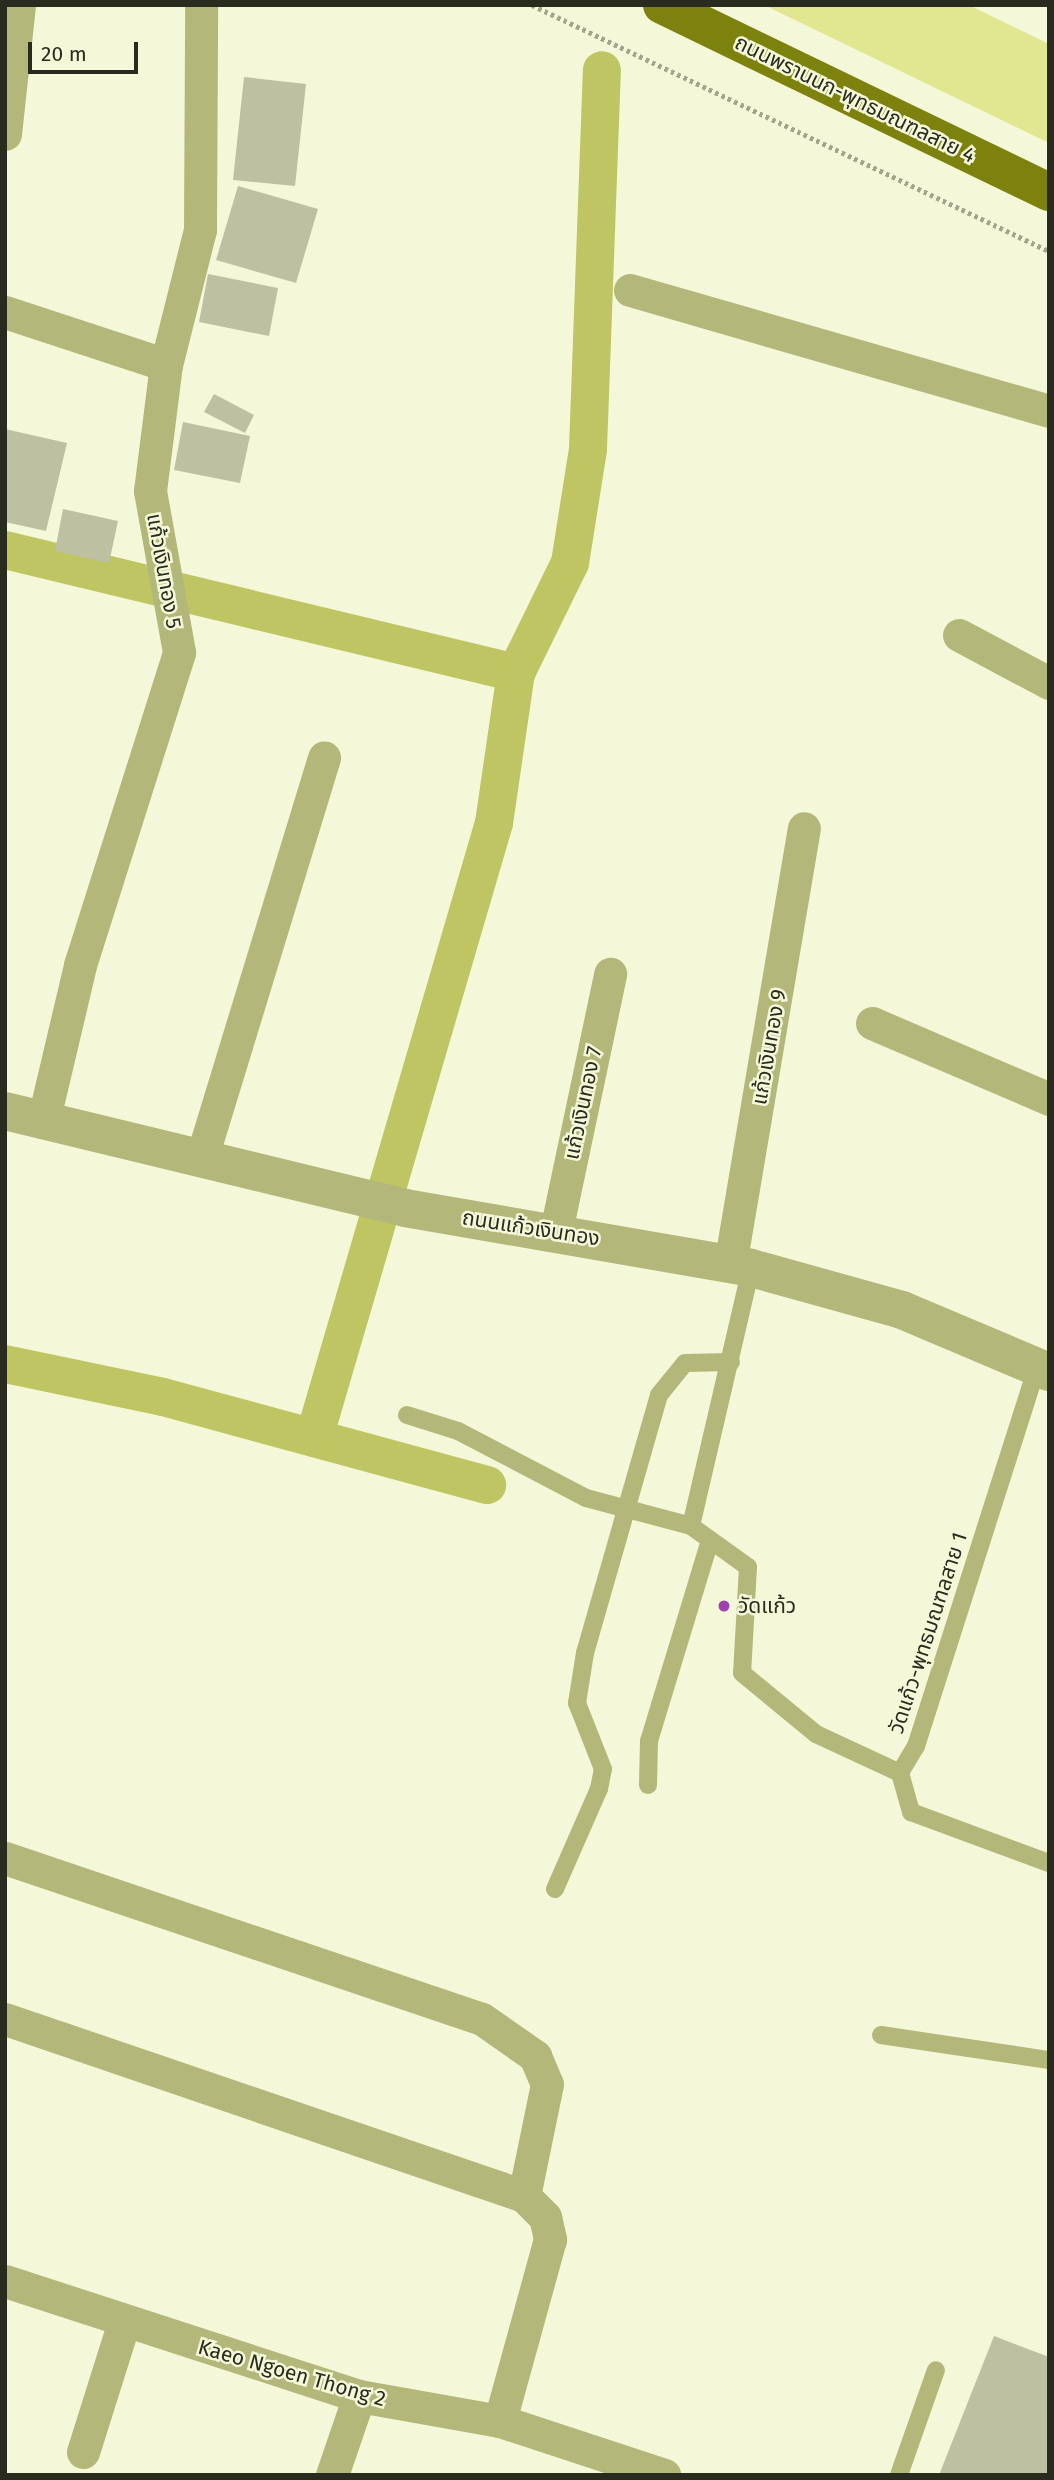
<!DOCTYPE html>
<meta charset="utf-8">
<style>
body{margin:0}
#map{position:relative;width:1054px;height:2480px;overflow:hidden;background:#f4f8d8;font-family:"Fira Sans","Noto Sans Thai",sans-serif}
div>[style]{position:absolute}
.green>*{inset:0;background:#e1e791}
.canal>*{height:38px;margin:-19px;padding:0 19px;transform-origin:19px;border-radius:19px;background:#bfc562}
.building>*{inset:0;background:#bec0a2}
.path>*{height:4.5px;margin-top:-2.25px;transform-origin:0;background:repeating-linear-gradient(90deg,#a2a58d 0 3.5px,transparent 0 7px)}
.service>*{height:18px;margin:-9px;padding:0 9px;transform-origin:9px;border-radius:9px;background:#b3b77a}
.minor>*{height:33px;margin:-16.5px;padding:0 16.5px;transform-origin:16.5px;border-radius:16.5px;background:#b3b77a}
.tertiary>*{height:38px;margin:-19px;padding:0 19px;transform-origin:19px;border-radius:19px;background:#b3b77a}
.primary>*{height:38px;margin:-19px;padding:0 19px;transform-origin:19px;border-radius:19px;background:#7d810e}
.dots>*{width:19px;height:19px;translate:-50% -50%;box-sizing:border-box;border:4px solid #f4f8d8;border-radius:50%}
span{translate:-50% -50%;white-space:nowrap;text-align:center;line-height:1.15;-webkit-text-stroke:5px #f4f8d8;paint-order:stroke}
.street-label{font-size:21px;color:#2a2b1f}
.poi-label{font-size:21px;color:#2a2b1f}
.left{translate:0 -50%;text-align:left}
.frame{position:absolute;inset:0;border:7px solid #2a2b1f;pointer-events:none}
.scale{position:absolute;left:28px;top:42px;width:110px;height:32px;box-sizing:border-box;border:4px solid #2a2b1f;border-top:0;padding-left:9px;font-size:21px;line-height:24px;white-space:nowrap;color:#2a2b1f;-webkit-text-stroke:5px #f4f8d8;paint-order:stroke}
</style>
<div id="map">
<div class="green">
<i style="clip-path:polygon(764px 5px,969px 5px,1049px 44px,1049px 143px)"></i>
</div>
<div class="canal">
<i style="left:5px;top:550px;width:526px;rotate:13.53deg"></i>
<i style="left:5px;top:1364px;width:161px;rotate:11.8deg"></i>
<i style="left:163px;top:1397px;width:336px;rotate:15.2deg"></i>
<i style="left:314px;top:1438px;width:641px;rotate:-73.69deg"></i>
<i style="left:494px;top:823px;width:152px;rotate:-81.7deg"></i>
<i style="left:516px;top:673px;width:123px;rotate:-63.9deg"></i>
<i style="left:570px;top:563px;width:115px;rotate:-81deg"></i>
<i style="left:588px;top:449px;width:379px;rotate:-87.9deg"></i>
</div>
<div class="building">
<i style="clip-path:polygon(244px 77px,306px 84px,295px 186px,233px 180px)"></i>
<i style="clip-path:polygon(238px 186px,318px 209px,296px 283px,216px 260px)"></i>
<i style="clip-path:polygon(208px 274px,278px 288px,269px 336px,199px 322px)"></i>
<i style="clip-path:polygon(214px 394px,254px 415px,245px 433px,204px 412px)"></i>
<i style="clip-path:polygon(183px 422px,250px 436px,240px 483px,174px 470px)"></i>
<i style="clip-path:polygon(5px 429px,67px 443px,46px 531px,5px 522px)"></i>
<i style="clip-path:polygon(63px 509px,118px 521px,109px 563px,55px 551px)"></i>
<i style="clip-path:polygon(994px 2336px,1049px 2357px,1049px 2475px,939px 2475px)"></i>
</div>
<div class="path">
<i style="left:532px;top:5px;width:573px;rotate:25.45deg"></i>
</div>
<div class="service">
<i style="left:1037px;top:1367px;width:398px;rotate:107.7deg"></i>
<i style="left:916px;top:1746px;width:31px;rotate:121deg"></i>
<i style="left:900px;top:1773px;width:41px;rotate:74.2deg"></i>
<i style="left:911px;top:1812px;width:147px;rotate:20.3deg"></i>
<i style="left:407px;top:1415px;width:53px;rotate:17.4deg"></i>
<i style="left:458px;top:1431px;width:144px;rotate:27.6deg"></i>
<i style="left:586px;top:1498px;width:109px;rotate:14.9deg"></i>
<i style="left:691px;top:1526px;width:70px;rotate:35.7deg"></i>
<i style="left:748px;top:1567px;width:106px;rotate:93.2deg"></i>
<i style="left:742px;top:1673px;width:96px;rotate:39.5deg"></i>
<i style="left:816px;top:1734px;width:93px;rotate:24.9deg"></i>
<i style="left:691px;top:1526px;width:265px;rotate:-76.9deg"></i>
<i style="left:648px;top:1785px;width:44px;rotate:-88.7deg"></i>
<i style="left:649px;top:1741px;width:210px;rotate:-73.1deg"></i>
<i style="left:555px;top:1889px;width:109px;rotate:-66.3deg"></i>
<i style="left:599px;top:1789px;width:20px;rotate:-79deg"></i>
<i style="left:603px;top:1769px;width:71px;rotate:-111.5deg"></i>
<i style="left:577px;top:1703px;width:51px;rotate:-80.9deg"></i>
<i style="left:585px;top:1653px;width:268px;rotate:-74deg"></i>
<i style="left:659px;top:1395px;width:41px;rotate:-50.9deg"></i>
<i style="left:685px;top:1363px;width:46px;rotate:-1.2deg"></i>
<i style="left:881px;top:2035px;width:170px;rotate:8.5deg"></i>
<i style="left:899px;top:2475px;width:111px;rotate:-70.6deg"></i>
</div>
<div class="minor">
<i style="left:5px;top:134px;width:130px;rotate:-83.8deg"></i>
<i style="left:630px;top:290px;width:436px;rotate:16.1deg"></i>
<i style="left:5px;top:312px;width:169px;rotate:18.2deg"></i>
<i style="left:959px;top:635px;width:102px;rotate:28.1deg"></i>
<i style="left:872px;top:1023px;width:193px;rotate:23.2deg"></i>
<i style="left:43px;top:1122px;width:161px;rotate:-76.7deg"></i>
<i style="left:80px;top:965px;width:328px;rotate:-72.4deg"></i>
<i style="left:179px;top:652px;width:164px;rotate:-100.2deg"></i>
<i style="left:150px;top:491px;width:127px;rotate:-82.8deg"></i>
<i style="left:166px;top:365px;width:139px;rotate:-75.9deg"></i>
<i style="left:200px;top:230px;width:225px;rotate:-89.7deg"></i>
<i style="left:201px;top:1160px;width:421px;rotate:-73deg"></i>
<i style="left:556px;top:1231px;width:263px;rotate:-78.1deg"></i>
<i style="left:730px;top:1265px;width:443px;rotate:-80.4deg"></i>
<i style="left:5px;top:1858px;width:503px;rotate:18.65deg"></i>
<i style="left:482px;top:2019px;width:65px;rotate:34.9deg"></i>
<i style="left:535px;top:2056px;width:30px;rotate:67deg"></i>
<i style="left:547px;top:2084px;width:114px;rotate:101.6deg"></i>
<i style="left:524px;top:2196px;width:30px;rotate:45deg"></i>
<i style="left:545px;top:2217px;width:23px;rotate:77deg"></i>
<i style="left:550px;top:2239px;width:189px;rotate:105.4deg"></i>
<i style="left:5px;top:2019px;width:548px;rotate:18.83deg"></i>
<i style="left:5px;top:2281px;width:372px;rotate:18deg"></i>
<i style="left:359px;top:2396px;width:143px;rotate:10.1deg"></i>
<i style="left:500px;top:2421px;width:173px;rotate:18.2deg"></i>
<i style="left:83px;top:2452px;width:136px;rotate:-72.5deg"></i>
<i style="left:332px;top:2475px;width:83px;rotate:-71.1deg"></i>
</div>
<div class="tertiary">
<i style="left:5px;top:1111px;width:412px;rotate:13.6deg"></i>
<i style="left:405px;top:1208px;width:351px;rotate:9.8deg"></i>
<i style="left:751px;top:1268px;width:157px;rotate:15.5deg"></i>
<i style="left:902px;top:1310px;width:160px;rotate:22.9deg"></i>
</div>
<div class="primary">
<i style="left:662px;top:5px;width:430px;rotate:25.8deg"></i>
</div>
<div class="dots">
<i style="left:724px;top:1606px;background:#9d41ac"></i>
</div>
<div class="street-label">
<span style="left:855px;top:99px;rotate:26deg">ถนนพรานนก-พุทธมณฑลสาย 4</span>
<span style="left:164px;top:571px;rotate:80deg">แก้วเงินทอง 5</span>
<span style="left:769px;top:1047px;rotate:-80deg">แก้วเงินทอง 9</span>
<span style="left:583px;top:1103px;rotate:-78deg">แก้วเงินทอง 7</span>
<span style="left:531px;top:1228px;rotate:9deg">ถนนแก้วเงินทอง</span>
<span style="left:928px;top:1633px;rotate:-72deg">วัดแก้ว-พุทธมณฑลสาย 1</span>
<span style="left:292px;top:2373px;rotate:16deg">Kaeo Ngoen Thong 2</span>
</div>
<div class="poi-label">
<span class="left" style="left:738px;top:1606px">วัดแก้ว</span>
</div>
<div class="frame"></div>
<div class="scale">20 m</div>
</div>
